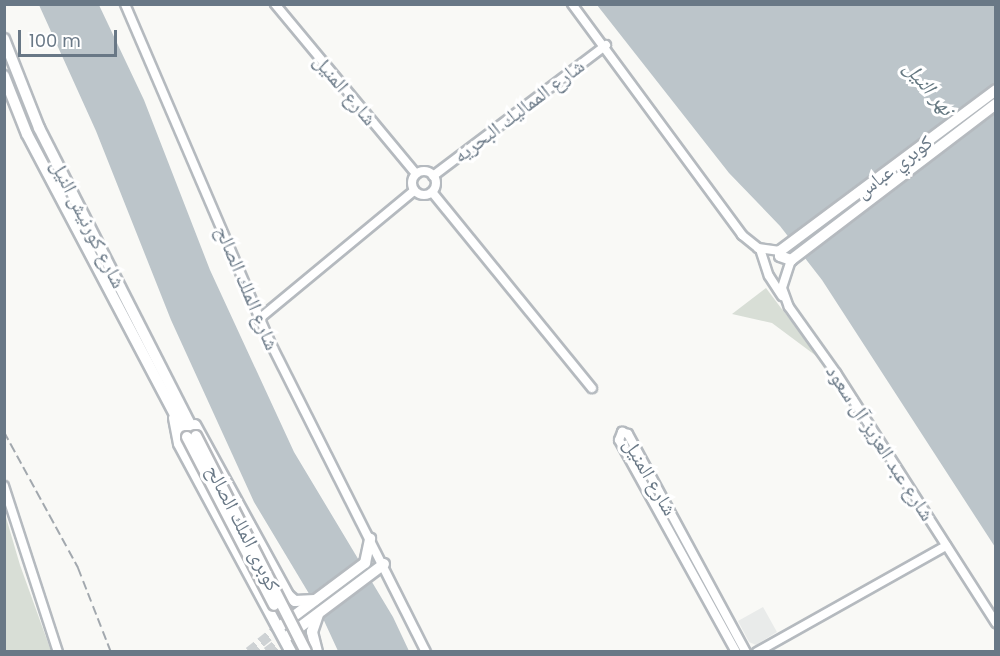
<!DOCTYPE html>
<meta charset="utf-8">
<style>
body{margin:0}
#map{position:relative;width:1000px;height:656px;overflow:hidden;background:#f9f9f6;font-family:Poppins,"Noto Naskh Arabic",sans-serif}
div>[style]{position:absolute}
.built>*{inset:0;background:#e9ebea}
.green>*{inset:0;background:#d8ded6}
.water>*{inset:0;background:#bcc5ca}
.highway-tunnel>*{height:10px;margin-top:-5px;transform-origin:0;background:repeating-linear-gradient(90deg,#ced2d4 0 10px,transparent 0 15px)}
.roads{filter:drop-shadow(2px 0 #b5babf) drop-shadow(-2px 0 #b5babf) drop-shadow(0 2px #b5babf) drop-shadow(0 -2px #b5babf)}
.secondary>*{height:8px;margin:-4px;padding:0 4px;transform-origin:4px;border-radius:4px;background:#fff}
.secondary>.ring{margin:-4px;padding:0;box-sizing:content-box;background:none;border:8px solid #fff;border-radius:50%}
.highway>*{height:10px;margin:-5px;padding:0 5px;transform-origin:5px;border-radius:5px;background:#fff}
.rail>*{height:2px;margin-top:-1px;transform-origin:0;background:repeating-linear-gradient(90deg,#a2a8ae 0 9px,transparent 0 13.5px)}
.bridges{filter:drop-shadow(2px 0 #b6b9bd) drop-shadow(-2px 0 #b6b9bd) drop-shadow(0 2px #b6b9bd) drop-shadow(0 -2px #b6b9bd)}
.highway-bridge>*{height:10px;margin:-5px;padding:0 5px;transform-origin:5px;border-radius:5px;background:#fff}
span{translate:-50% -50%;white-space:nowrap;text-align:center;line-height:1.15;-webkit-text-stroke:6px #fff;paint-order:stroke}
.street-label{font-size:20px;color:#697886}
.water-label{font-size:21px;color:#657881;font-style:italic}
.frame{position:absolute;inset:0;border:6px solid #697886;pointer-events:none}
.scale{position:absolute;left:18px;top:30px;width:99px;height:27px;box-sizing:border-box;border:3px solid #697886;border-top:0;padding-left:8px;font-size:18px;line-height:21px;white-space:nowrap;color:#697886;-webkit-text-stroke:4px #fff;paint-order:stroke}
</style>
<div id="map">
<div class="built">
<i style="clip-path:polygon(763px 607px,777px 632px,756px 645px,749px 642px,738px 621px)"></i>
</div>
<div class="green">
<i style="clip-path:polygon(766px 288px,781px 308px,823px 361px,772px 323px,732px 314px)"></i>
<i style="clip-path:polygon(5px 514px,20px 565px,51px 651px,5px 651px)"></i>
</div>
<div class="water">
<i style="clip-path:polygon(39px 5px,99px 5px,144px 100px,210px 270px,294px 452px,393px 617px,409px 651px,338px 651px,320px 612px,254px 502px,171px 320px,96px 131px)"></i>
<i style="clip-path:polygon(597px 5px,995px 5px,995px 547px,822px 280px,780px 226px,729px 173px)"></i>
</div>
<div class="highway-tunnel">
<i style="left:249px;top:652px;width:38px;rotate:-39deg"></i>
<i style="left:267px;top:652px;width:23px;rotate:-38deg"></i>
</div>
<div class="roads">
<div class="secondary">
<i style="left:125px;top:4px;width:366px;rotate:66.8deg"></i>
<i style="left:269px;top:340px;width:349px;rotate:63.3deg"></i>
<i style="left:275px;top:4px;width:221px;rotate:50.3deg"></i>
<i style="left:572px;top:4px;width:287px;rotate:53.6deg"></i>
<i style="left:742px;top:235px;width:21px;rotate:39deg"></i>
<i style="left:758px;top:248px;width:22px;rotate:8deg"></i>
<i class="ring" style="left:412px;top:171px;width:16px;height:16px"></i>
<i style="left:433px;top:176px;width:217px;rotate:-37.1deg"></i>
<i style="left:432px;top:192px;width:253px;rotate:50.8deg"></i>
<i style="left:760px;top:249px;width:28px;rotate:72deg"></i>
<i style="left:769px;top:276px;width:24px;rotate:57deg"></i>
<i style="left:791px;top:260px;width:29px;rotate:108deg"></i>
<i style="left:782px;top:288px;width:20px;rotate:70deg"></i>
<i style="left:789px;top:307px;width:81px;rotate:54.5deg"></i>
<i style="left:836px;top:373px;width:297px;rotate:57.4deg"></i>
<i style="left:259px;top:319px;width:201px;rotate:-39.6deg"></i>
<i style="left:4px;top:486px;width:175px;rotate:72deg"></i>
<i style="left:736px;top:652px;width:242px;rotate:-118.9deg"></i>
<i style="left:619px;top:440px;width:9px;rotate:-69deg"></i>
<i style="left:622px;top:432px;width:6px;rotate:18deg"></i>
<i style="left:628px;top:434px;width:248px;rotate:61.6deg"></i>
<i style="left:757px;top:652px;width:217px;rotate:-29.3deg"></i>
</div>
<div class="highway">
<i style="left:4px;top:39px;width:96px;rotate:68.5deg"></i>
<i style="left:39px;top:128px;width:346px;rotate:63deg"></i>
<i style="left:4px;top:76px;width:62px;rotate:68.4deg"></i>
<i style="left:27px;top:134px;width:343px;rotate:62.2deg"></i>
<i style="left:996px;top:90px;width:269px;rotate:143.3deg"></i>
<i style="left:780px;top:251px;width:5px;rotate:90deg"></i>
<i style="left:780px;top:256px;width:12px;rotate:20deg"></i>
<i style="left:791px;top:260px;width:258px;rotate:-37.3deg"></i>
<i style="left:174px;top:418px;width:26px;rotate:79deg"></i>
<i style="left:179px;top:444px;width:236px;rotate:61.7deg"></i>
<i style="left:195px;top:425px;width:194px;rotate:61.3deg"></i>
<i style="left:288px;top:595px;width:9px;rotate:41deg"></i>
<i style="left:295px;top:601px;width:20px;rotate:-3deg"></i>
<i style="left:282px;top:625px;width:104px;rotate:-36.8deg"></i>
<i style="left:365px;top:563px;width:25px;rotate:-78deg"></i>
<i style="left:288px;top:636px;width:120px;rotate:-36.9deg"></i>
<i style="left:317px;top:652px;width:21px;rotate:-104deg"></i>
<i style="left:312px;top:632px;width:18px;rotate:-71deg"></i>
</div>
</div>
<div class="rail">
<i style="left:4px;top:432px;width:155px;rotate:61.4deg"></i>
<i style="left:78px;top:568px;width:90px;rotate:68.6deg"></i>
</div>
<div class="bridges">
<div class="highway-bridge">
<i style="left:196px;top:436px;width:242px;rotate:63deg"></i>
<i style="left:187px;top:437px;width:189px;rotate:62.6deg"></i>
</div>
</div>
<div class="street-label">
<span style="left:345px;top:90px;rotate:50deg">شارع المنيل</span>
<span style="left:519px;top:111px;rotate:-37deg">شارع المماليك البحريه</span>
<span style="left:894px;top:167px;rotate:-37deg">كوبري عباس</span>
<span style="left:88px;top:224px;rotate:63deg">شارع كورنيش النيل</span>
<span style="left:247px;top:288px;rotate:67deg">شارع الملك الصالح</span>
<span style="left:880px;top:443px;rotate:57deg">شارع عبد العزيز آل سعود</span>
<span style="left:650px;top:477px;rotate:60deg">شارع المنيل</span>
<span style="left:243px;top:528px;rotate:63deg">كوبرى الملك الصالح</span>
</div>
<div class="water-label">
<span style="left:929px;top:88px;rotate:50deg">نهر النيل</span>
</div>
<div class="frame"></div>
<div class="scale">100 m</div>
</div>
